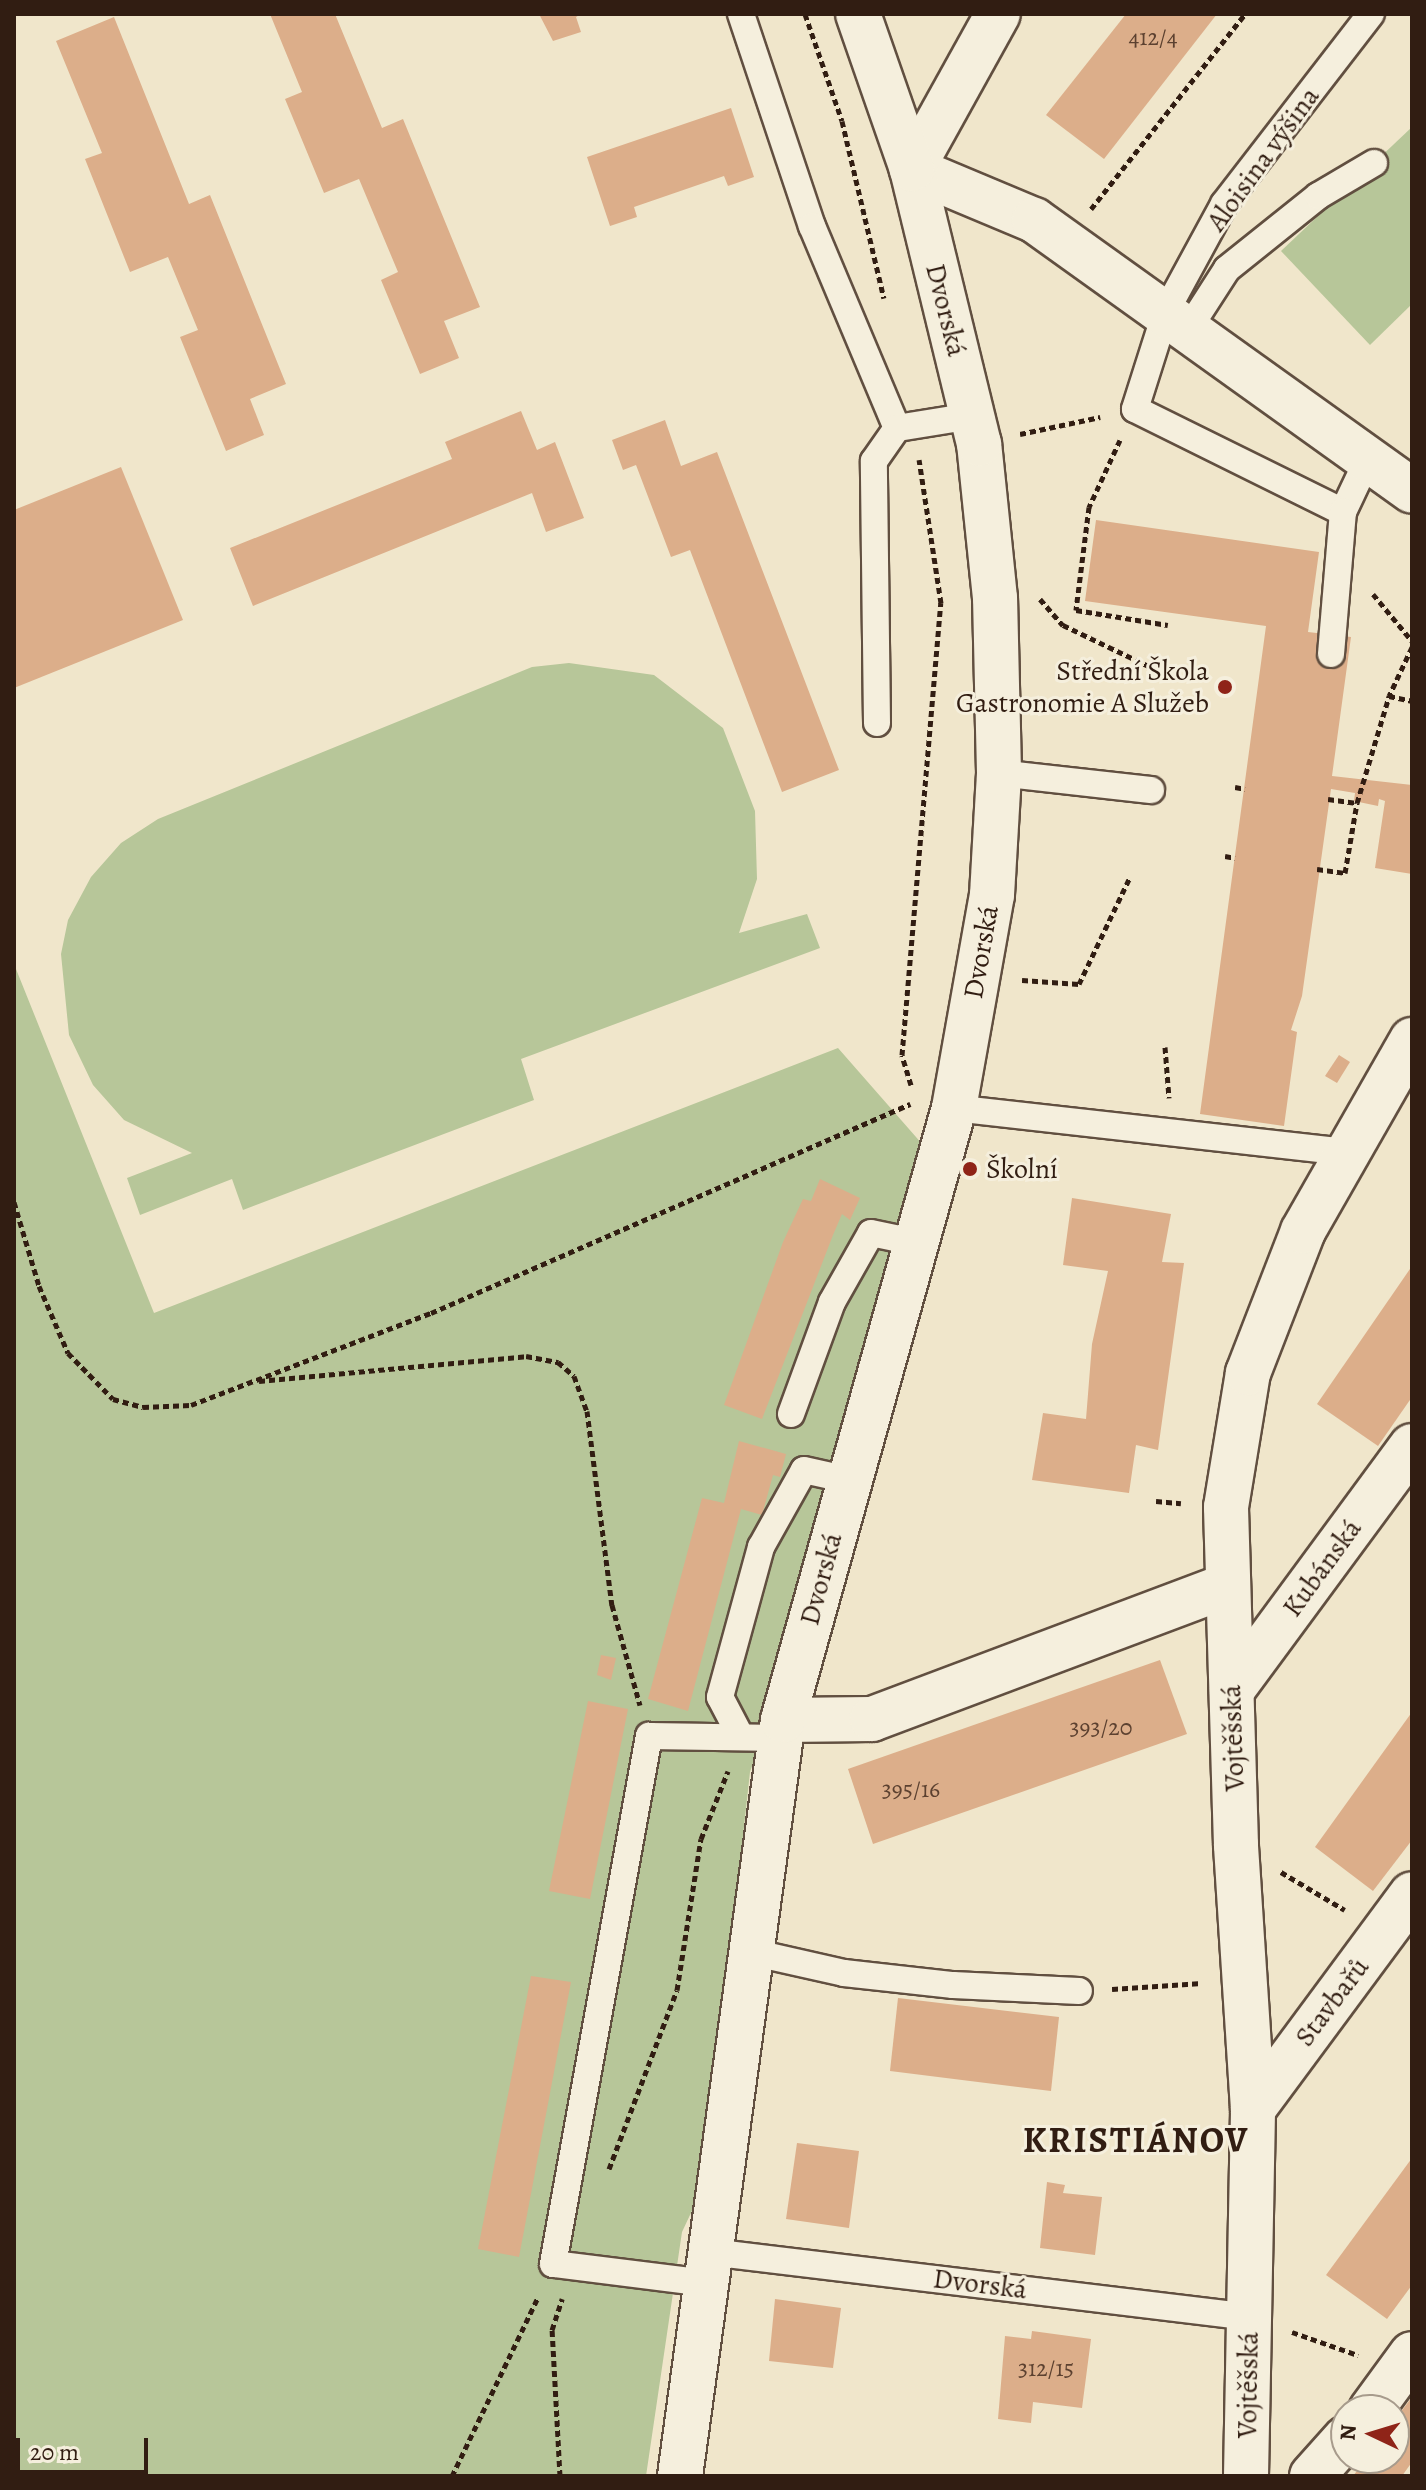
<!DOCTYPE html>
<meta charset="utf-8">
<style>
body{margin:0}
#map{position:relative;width:1426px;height:2490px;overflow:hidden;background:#f0e6cb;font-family:Alegreya,serif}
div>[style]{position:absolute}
.green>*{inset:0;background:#b7c699}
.building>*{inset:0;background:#dcae8a}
.path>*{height:5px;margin-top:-2.5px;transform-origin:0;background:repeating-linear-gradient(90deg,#311d12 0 6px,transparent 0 10px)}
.roads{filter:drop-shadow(2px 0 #614f40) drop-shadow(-2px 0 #614f40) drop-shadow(0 2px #614f40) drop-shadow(0 -2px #614f40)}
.service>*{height:26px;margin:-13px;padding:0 13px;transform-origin:13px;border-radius:13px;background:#f5efdd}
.minor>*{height:44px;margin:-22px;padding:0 22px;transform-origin:22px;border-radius:22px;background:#f5efdd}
.dots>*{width:22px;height:22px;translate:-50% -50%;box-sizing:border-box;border:4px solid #f5efdd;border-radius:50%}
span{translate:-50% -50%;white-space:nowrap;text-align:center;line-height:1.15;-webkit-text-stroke:6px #f5efdd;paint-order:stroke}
.number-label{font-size:24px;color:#5c4130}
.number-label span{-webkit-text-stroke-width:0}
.street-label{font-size:28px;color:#311d12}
.poi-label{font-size:28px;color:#311d12}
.right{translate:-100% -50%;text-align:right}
.left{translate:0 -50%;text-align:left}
.district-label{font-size:36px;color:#311d12;font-weight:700;letter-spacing:2px}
.frame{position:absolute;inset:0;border:16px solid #311d12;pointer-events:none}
.north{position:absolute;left:1330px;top:2394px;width:80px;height:80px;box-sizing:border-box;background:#f5efdd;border:2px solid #a79b8c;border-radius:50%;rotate:274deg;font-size:22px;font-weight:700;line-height:32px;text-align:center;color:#311d12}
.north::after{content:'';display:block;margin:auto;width:28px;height:36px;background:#8f2418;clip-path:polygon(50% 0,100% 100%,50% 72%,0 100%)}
.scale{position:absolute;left:16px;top:2438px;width:132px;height:36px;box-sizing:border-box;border:4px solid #311d12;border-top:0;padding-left:10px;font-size:24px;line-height:28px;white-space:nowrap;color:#311d12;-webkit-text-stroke:6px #f5efdd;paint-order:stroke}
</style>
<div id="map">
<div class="green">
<i style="clip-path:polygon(1412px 127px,1412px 304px,1370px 345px,1281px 251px)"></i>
<i style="clip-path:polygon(569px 663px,654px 675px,723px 728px,755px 811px,757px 879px,739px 933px,807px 914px,820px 948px,521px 1059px,534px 1100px,243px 1210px,232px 1179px,140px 1215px,127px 1178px,192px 1153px,124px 1120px,93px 1085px,69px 1035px,61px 954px,68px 920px,91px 877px,121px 843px,158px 819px,532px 667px)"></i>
<i style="clip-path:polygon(14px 964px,154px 1313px,838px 1048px,923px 1145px,774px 1703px,750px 1772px,705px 2183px,682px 2232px,646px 2476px,14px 2476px)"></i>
</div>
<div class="building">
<i style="clip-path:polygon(270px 14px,335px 14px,382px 128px,403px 119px,480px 307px,444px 321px,459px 358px,420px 374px,381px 280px,398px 272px,359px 179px,324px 193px,285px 99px,302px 92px)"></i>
<i style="clip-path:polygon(539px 14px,581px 14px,576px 17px,581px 32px,553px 41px)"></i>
<i style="clip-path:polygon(1126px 14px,1217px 14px,1104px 159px,1046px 115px)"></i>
<i style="clip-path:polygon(114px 17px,189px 204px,210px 195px,286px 384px,250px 399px,264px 435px,226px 451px,180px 337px,198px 330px,168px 257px,130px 272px,85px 159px,102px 153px,56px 41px)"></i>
<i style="clip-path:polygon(731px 108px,754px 177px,728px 186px,724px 176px,634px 207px,637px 217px,610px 226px,587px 157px)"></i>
<i style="clip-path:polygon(521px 411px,537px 450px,555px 442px,584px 518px,546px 532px,532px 493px,253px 606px,230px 548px,452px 459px,445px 442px)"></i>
<i style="clip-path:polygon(665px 420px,681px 466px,717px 452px,839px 770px,782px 792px,690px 550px,671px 557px,636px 465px,623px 470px,612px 440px)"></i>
<i style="clip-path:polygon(121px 467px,183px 620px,14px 688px,14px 510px)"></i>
<i style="clip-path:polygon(1096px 520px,1319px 552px,1308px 632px,1351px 637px,1332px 776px,1412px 785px,1412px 874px,1375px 868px,1385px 801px,1379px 799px,1378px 806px,1354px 801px,1355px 793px,1331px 789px,1302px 996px,1291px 1030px,1297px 1032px,1284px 1126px,1200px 1114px,1266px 626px,1085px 601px)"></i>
<i style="clip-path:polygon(1339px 1055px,1350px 1062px,1337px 1083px,1325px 1076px)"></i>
<i style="clip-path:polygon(820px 1179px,860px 1198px,850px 1220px,842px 1214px,833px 1235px,762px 1419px,724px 1405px,783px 1242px,803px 1199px,811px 1201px)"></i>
<i style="clip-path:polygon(1072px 1198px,1171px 1214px,1162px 1262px,1184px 1263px,1158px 1450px,1136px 1445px,1129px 1493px,1032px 1480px,1043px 1413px,1086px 1419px,1092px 1344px,1108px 1271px,1063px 1265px)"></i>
<i style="clip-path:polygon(1412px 1266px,1412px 1397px,1378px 1446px,1317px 1404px)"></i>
<i style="clip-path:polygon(739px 1441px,786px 1454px,780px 1477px,773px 1475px,762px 1515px,741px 1509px,688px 1711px,648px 1699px,702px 1498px,724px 1503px)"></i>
<i style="clip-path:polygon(601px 1655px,616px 1658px,611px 1680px,597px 1675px)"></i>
<i style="clip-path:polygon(1160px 1660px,1187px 1734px,873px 1844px,848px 1769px)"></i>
<i style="clip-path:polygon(588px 1701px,628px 1709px,590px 1899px,549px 1891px)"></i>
<i style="clip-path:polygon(1412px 1712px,1412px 1840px,1373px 1891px,1315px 1847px)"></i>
<i style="clip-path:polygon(531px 1976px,571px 1982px,519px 2257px,478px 2249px)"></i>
<i style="clip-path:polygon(898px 1998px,1059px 2017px,1051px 2091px,890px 2071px)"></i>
<i style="clip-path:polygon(797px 2143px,859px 2151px,849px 2228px,786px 2219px)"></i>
<i style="clip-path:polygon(1412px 2158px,1412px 2285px,1387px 2319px,1326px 2275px)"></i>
<i style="clip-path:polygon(1047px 2182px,1065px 2185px,1063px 2193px,1102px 2197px,1095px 2255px,1040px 2248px)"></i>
<i style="clip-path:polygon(775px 2299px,841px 2308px,833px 2368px,769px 2361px)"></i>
<i style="clip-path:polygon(1032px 2331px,1091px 2339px,1082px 2408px,1033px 2402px,1031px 2423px,998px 2419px,1005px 2336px,1031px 2339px)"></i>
<i style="clip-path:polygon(1412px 2397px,1412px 2462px,1402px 2476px,1353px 2476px,1367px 2458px,1394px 2458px,1394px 2421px)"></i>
</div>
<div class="path">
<i style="left:805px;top:14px;width:113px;rotate:70.9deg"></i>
<i style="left:842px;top:121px;width:182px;rotate:76.7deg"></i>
<i style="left:1091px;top:209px;width:248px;rotate:-51.7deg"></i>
<i style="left:1020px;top:434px;width:82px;rotate:-12deg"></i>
<i style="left:1120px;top:440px;width:74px;rotate:114.8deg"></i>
<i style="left:1089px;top:507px;width:104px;rotate:97.2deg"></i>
<i style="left:1076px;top:610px;width:93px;rotate:9.3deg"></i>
<i style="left:1373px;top:594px;width:61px;rotate:50.3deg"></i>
<i style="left:1040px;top:599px;width:35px;rotate:49deg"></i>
<i style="left:1063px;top:625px;width:111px;rotate:25.6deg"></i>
<i style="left:1412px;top:647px;width:54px;rotate:115.1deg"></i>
<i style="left:1389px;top:696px;width:24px;rotate:12deg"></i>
<i style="left:1235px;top:787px;width:10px;rotate:11deg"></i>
<i style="left:1328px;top:799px;width:29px;rotate:8deg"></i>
<i style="left:1225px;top:856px;width:10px;rotate:11deg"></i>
<i style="left:1317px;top:869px;width:28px;rotate:8deg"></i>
<i style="left:1345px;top:873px;width:71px;rotate:-80.3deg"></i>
<i style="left:1357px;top:803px;width:112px;rotate:-73.3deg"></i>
<i style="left:1022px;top:980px;width:57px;rotate:4deg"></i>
<i style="left:1079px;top:984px;width:119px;rotate:-64.5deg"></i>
<i style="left:1165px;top:1047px;width:51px;rotate:85.5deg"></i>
<i style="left:911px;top:1085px;width:31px;rotate:-107deg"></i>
<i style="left:902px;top:1055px;width:454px;rotate:-85.1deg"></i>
<i style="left:941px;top:603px;width:145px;rotate:-98.7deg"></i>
<i style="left:14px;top:1202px;width:88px;rotate:73.4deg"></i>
<i style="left:39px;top:1286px;width:73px;rotate:66.6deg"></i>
<i style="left:68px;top:1353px;width:64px;rotate:45.6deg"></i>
<i style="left:113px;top:1399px;width:31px;rotate:15deg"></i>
<i style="left:143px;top:1407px;width:48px;rotate:-2.4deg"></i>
<i style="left:191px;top:1405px;width:257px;rotate:-21deg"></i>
<i style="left:431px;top:1313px;width:523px;rotate:-23.57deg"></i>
<i style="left:259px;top:1381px;width:268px;rotate:-5.3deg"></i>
<i style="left:526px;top:1356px;width:33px;rotate:11deg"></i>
<i style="left:558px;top:1362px;width:21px;rotate:41deg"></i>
<i style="left:574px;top:1376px;width:37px;rotate:70deg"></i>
<i style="left:587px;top:1411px;width:196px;rotate:82.7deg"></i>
<i style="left:612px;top:1605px;width:104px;rotate:74.4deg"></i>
<i style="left:1156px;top:1501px;width:25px;rotate:5deg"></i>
<i style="left:1281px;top:1872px;width:74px;rotate:30.7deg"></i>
<i style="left:1112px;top:1989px;width:90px;rotate:-3.8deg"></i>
<i style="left:609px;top:2169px;width:191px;rotate:-69.2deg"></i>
<i style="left:677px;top:1990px;width:153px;rotate:-81deg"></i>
<i style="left:701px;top:1839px;width:73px;rotate:-68.3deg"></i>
<i style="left:1292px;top:2332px;width:70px;rotate:19.2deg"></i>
<i style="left:452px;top:2476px;width:199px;rotate:-64.3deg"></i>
<i style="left:560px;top:2476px;width:146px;rotate:-93.1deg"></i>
<i style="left:552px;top:2330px;width:33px;rotate:-72deg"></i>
</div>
<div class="roads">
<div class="service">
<i style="left:741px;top:14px;width:224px;rotate:71.5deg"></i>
<i style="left:812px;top:226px;width:219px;rotate:67.2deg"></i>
<i style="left:1189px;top:328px;width:70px;rotate:-57.2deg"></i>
<i style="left:1227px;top:269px;width:117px;rotate:-38.7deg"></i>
<i style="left:1318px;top:196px;width:65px;rotate:-30.5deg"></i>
<i style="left:897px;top:428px;width:76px;rotate:-9.1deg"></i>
<i style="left:1368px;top:459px;width:59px;rotate:115.3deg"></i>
<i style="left:1343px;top:512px;width:232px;rotate:-153.7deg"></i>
<i style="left:1135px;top:409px;width:103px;rotate:-72.4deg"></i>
<i style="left:1166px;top:311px;width:122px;rotate:-61.5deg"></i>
<i style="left:1224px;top:204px;width:240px;rotate:-52.3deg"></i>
<i style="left:1331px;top:654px;width:143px;rotate:-85.2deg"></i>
<i style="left:877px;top:723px;width:262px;rotate:-90.7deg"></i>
<i style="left:874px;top:461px;width:40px;rotate:-55.1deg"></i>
<i style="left:999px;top:773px;width:153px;rotate:6.4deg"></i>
<i style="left:954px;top:1108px;width:395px;rotate:6.4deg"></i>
<i style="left:791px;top:1414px;width:119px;rotate:-69.9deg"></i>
<i style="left:832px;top:1302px;width:79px;rotate:-60.5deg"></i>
<i style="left:871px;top:1233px;width:44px;rotate:11.8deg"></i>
<i style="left:741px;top:1737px;width:45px;rotate:-117.7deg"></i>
<i style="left:720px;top:1697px;width:156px;rotate:-74.7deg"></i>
<i style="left:761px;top:1547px;width:88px;rotate:-60.8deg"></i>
<i style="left:804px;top:1470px;width:46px;rotate:12.5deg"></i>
<i style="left:751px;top:1952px;width:95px;rotate:12.7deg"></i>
<i style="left:844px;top:1973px;width:110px;rotate:6.3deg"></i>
<i style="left:953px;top:1985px;width:126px;rotate:2.7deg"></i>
<i style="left:710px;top:2252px;width:544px;rotate:6.86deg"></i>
<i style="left:706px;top:2283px;width:154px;rotate:-172.9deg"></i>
<i style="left:553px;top:2264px;width:537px;rotate:-79.7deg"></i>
<i style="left:649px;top:1736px;width:131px;rotate:0.9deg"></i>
</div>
<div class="minor">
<i style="left:912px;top:169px;width:132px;rotate:22.7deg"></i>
<i style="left:1034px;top:220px;width:465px;rotate:35.6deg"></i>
<i style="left:912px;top:169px;width:177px;rotate:-61deg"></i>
<i style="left:1232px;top:1690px;width:303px;rotate:-53.6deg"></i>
<i style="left:783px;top:1720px;width:89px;rotate:-0.6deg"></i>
<i style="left:872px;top:1719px;width:377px;rotate:-20.6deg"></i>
<i style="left:1253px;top:2109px;width:267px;rotate:-53.5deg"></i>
<i style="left:1371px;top:2410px;width:69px;rotate:-53.8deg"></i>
<i style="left:680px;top:2476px;width:763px;rotate:-82.24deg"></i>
<i style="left:783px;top:1720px;width:635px;rotate:-74.39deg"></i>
<i style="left:954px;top:1108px;width:216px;rotate:-79.9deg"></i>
<i style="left:992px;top:895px;width:122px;rotate:-86.7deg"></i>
<i style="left:999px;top:773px;width:175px;rotate:-91.3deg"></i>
<i style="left:995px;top:598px;width:155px;rotate:-95.9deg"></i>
<i style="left:979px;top:444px;width:283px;rotate:-103.7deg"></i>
<i style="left:912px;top:169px;width:164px;rotate:-109.2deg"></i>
<i style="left:1246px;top:2476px;width:367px;rotate:-88.9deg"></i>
<i style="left:1253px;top:2109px;width:265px;rotate:-93.7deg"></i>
<i style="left:1236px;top:1845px;width:338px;rotate:-91.7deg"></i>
<i style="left:1226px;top:1507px;width:136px;rotate:-80.7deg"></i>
<i style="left:1248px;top:1373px;width:152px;rotate:-68.8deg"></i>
<i style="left:1303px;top:1231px;width:220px;rotate:-60.3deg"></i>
<i style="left:1312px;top:2476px;width:51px;rotate:-48.2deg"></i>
</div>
</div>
<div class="dots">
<i style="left:1225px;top:687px;background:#8f2418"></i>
<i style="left:970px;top:1169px;background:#8f2418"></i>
</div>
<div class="number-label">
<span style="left:1153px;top:38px">412/4</span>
<span style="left:1101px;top:1728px">393/20</span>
<span style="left:911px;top:1790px">395/16</span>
<span style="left:1046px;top:2369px">312/15</span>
</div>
<div class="street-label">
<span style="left:1263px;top:159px;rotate:-54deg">Aloisina výšina</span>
<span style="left:946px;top:310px;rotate:76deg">Dvorská</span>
<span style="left:981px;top:952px;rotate:-80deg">Dvorská</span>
<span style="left:1322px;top:1568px;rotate:-54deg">Kubánská</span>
<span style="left:821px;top:1579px;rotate:-75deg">Dvorská</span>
<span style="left:1233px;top:1738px;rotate:-92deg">Vojtěšská</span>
<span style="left:1332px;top:2002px;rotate:-53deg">Stavbařů</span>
<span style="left:980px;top:2284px;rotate:7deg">Dvorská</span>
<span style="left:1248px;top:2385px;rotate:-89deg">Vojtěšská</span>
</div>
<div class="poi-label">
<span class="right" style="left:1209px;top:687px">Střední Škola<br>Gastronomie A Služeb</span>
<span class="left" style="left:986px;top:1169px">Školní</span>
</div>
<div class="district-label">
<span style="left:1136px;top:2140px">KRISTIÁNOV</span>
</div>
<div class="frame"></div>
<div class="north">N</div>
<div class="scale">20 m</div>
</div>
